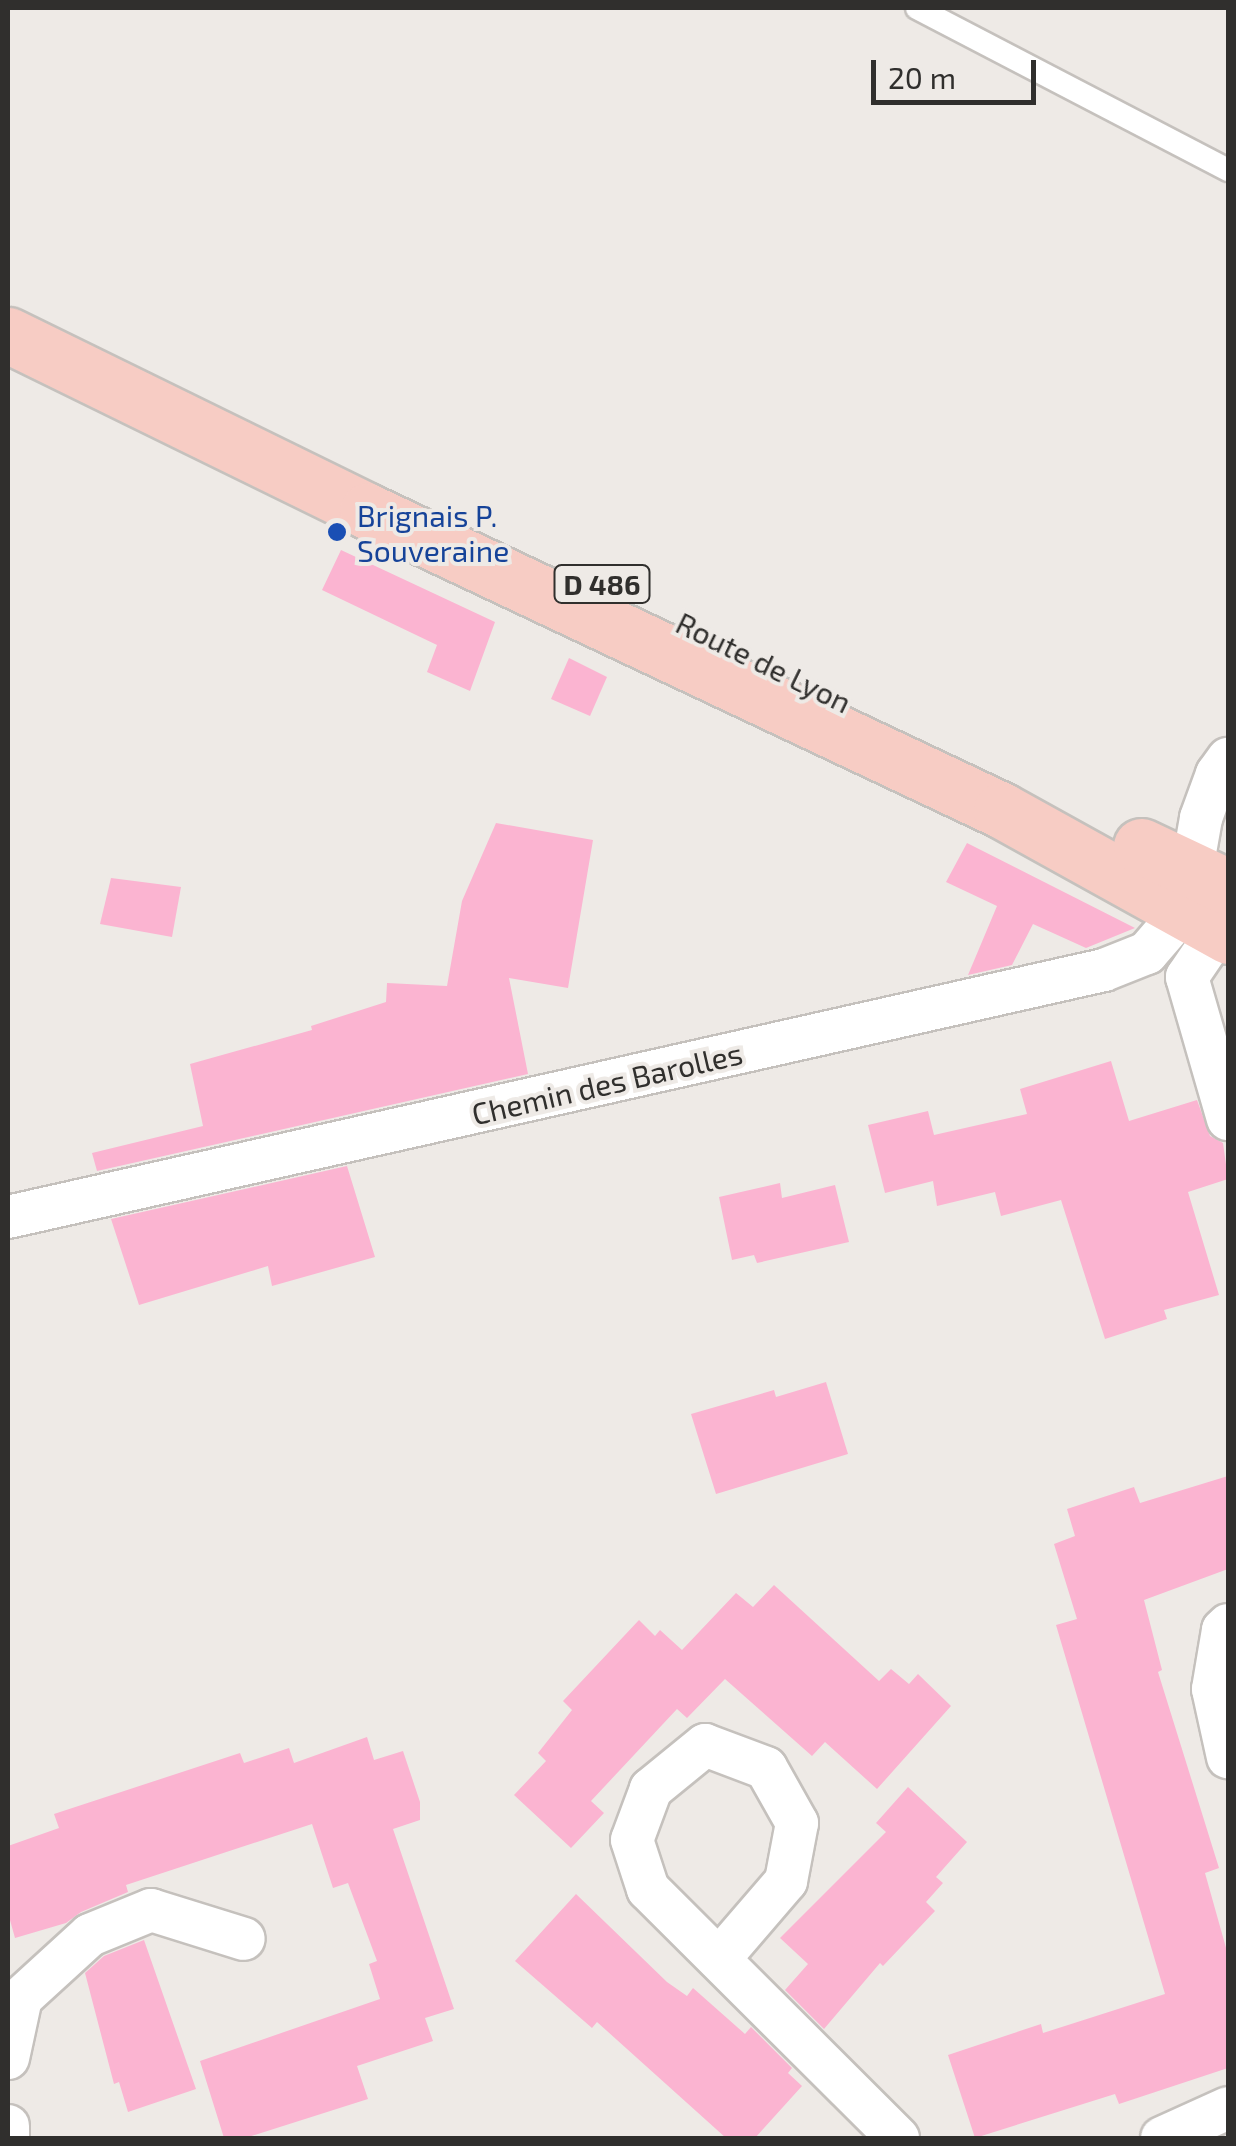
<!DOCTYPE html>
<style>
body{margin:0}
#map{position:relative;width:1236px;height:2146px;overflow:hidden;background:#eeeae6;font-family:"Exo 2",sans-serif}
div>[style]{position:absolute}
.building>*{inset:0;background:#fbb4d1}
.roads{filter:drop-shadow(2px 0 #c5c1bd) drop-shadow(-2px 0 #c5c1bd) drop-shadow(0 2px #c5c1bd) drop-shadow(0 -2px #c5c1bd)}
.service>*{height:22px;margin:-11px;padding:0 11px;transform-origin:11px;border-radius:11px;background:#fff}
.minor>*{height:42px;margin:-21px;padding:0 21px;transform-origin:21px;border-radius:21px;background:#fff}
.primary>*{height:55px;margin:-27.5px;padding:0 27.5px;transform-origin:27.5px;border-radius:27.5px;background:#f7ccc4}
.dots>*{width:28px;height:28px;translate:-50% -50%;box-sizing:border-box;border:5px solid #eeeae6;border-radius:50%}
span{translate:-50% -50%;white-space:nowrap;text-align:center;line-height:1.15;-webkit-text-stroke:8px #eeeae6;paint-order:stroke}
.shield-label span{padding:2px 8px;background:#eeeae6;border:2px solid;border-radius:8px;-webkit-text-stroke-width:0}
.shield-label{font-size:28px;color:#302f2d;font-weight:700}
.transit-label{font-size:30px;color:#164399}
.left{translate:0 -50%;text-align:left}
.street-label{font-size:30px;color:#302f2d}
.frame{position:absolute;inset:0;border:10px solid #302f2d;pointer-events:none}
.scale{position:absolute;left:871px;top:60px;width:165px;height:45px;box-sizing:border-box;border:5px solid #302f2d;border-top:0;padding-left:12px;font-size:30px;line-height:35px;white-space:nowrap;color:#302f2d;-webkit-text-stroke:8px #eeeae6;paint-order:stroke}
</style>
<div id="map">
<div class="building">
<i style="clip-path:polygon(341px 550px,495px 622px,470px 691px,427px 672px,437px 645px,322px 590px)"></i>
<i style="clip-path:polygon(569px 658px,607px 677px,590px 716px,551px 699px)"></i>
<i style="clip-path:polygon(496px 823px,593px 840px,568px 988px,509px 978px,528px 1074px,97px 1171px,92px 1153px,203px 1126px,190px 1064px,312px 1030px,311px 1026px,386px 1002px,387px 983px,447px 986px,462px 901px)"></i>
<i style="clip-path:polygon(967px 843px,1135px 928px,1086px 948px,1033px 924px,1012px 965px,968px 975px,997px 906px,946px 882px)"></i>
<i style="clip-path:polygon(111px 878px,181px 887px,172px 937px,100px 924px)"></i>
<i style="clip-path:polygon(1111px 1061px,1129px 1121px,1197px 1100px,1210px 1136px,1223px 1143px,1228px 1179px,1188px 1192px,1219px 1295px,1164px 1310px,1167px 1319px,1105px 1339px,1061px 1200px,1001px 1216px,995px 1192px,937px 1206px,933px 1181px,885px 1193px,868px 1125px,928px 1111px,934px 1135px,1027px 1114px,1020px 1089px)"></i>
<i style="clip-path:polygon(347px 1166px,375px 1257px,272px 1286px,268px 1266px,139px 1305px,111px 1219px)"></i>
<i style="clip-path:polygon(780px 1183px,782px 1198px,835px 1185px,849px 1242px,757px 1263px,754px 1255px,732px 1260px,719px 1197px)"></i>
<i style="clip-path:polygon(826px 1382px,848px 1454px,716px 1494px,691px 1414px,774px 1390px,776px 1397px)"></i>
<i style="clip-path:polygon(1228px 1476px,1228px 1569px,1144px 1600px,1162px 1670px,1158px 1672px,1219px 1868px,1205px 1873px,1228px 1955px,1228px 2068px,1119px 2104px,1115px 2094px,975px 2138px,948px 2055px,1041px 2024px,1043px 2033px,1165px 1994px,1056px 1625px,1077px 1619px,1054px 1544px,1075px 1536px,1067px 1509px,1134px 1487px,1140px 1503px)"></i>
<i style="clip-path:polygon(774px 1585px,879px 1681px,891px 1669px,909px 1684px,918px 1674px,951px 1706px,877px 1789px,825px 1742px,812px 1756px,725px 1679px,687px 1718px,677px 1709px,591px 1801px,604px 1813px,571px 1848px,514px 1795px,546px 1761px,538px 1753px,572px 1710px,563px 1701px,639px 1620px,655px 1636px,660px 1630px,682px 1650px,736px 1593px,753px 1607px)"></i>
<i style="clip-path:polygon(367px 1737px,374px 1760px,403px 1751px,420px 1802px,420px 1820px,393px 1829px,454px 2009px,425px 2018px,433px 2041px,357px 2066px,368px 2099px,245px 2138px,224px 2138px,200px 2061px,380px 1999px,369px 1964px,377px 1961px,348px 1883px,333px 1888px,312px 1824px,126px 1885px,128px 1892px,81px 1912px,66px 1923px,15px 1938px,8px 1913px,8px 1846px,59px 1828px,54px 1814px,240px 1753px,244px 1763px,289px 1748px,294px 1763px)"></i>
<i style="clip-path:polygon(908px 1787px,967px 1842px,936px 1877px,943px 1883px,926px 1902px,935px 1911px,883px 1966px,880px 1963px,824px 2029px,785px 1990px,808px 1964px,780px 1938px,886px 1832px,876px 1823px)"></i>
<i style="clip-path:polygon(576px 1894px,667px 1982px,687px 1996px,693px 1988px,745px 2034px,751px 2027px,792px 2068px,788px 2073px,802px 2086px,755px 2138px,726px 2138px,597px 2022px,592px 2028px,515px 1961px)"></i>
<i style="clip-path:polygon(144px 1940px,196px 2089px,128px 2112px,119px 2082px,114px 2084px,85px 1973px,104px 1956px)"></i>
</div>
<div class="roads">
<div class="service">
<i style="left:917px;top:8px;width:351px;rotate:27.5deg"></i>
</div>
<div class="minor">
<i style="left:1219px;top:930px;width:57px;rotate:124.2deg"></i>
<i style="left:1187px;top:977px;width:148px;rotate:73.9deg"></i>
<i style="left:8px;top:1217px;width:1123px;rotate:-12.7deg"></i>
<i style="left:1104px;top:970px;width:46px;rotate:-21.6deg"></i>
<i style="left:1147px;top:953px;width:58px;rotate:-49.2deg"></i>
<i style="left:1185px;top:909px;width:92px;rotate:-80deg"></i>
<i style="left:1201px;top:818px;width:47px;rotate:-70deg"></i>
<i style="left:1217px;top:774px;width:19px;rotate:-54deg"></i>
<i style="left:1228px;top:1625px;width:7px;rotate:135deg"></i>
<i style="left:1223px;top:1630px;width:60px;rotate:99.6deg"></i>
<i style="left:1213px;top:1689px;width:70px;rotate:77.6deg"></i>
<i style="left:719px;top:1959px;width:103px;rotate:-49.3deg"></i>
<i style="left:786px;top:1881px;width:59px;rotate:-79.3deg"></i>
<i style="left:797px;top:1823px;width:63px;rotate:-119.4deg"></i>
<i style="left:766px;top:1768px;width:65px;rotate:-159.3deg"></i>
<i style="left:705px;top:1745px;width:70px;rotate:140.8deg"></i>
<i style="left:651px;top:1789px;width:54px;rotate:110.4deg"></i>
<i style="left:632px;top:1840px;width:52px;rotate:71.9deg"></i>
<i style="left:648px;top:1889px;width:353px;rotate:44.9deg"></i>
<i style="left:8px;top:2058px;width:61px;rotate:-77.8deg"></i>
<i style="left:21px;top:1998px;width:93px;rotate:-42.4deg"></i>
<i style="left:90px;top:1935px;width:66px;rotate:-22.3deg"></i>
<i style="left:151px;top:1910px;width:97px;rotate:17.3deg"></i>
<i style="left:8px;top:2126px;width:12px;rotate:90deg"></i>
<i style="left:1162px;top:2138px;width:72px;rotate:-24.4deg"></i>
</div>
<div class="primary">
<i style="left:8px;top:335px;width:400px;rotate:26.1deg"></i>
<i style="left:367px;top:511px;width:701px;rotate:25.25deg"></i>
<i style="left:1001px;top:810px;width:260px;rotate:29deg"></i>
<i style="left:1141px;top:846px;width:96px;rotate:25.2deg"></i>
</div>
</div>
<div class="dots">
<i style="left:337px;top:532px;background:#1a4fb4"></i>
</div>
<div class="shield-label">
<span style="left:602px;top:584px">D 486</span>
</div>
<div class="transit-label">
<span class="left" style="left:357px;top:532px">Brignais P.<br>Souveraine</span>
</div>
<div class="street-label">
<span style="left:764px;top:662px;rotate:26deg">Route de Lyon</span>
<span style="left:607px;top:1083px;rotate:-13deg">Chemin des Barolles</span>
</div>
<div class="frame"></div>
<div class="scale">20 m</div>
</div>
